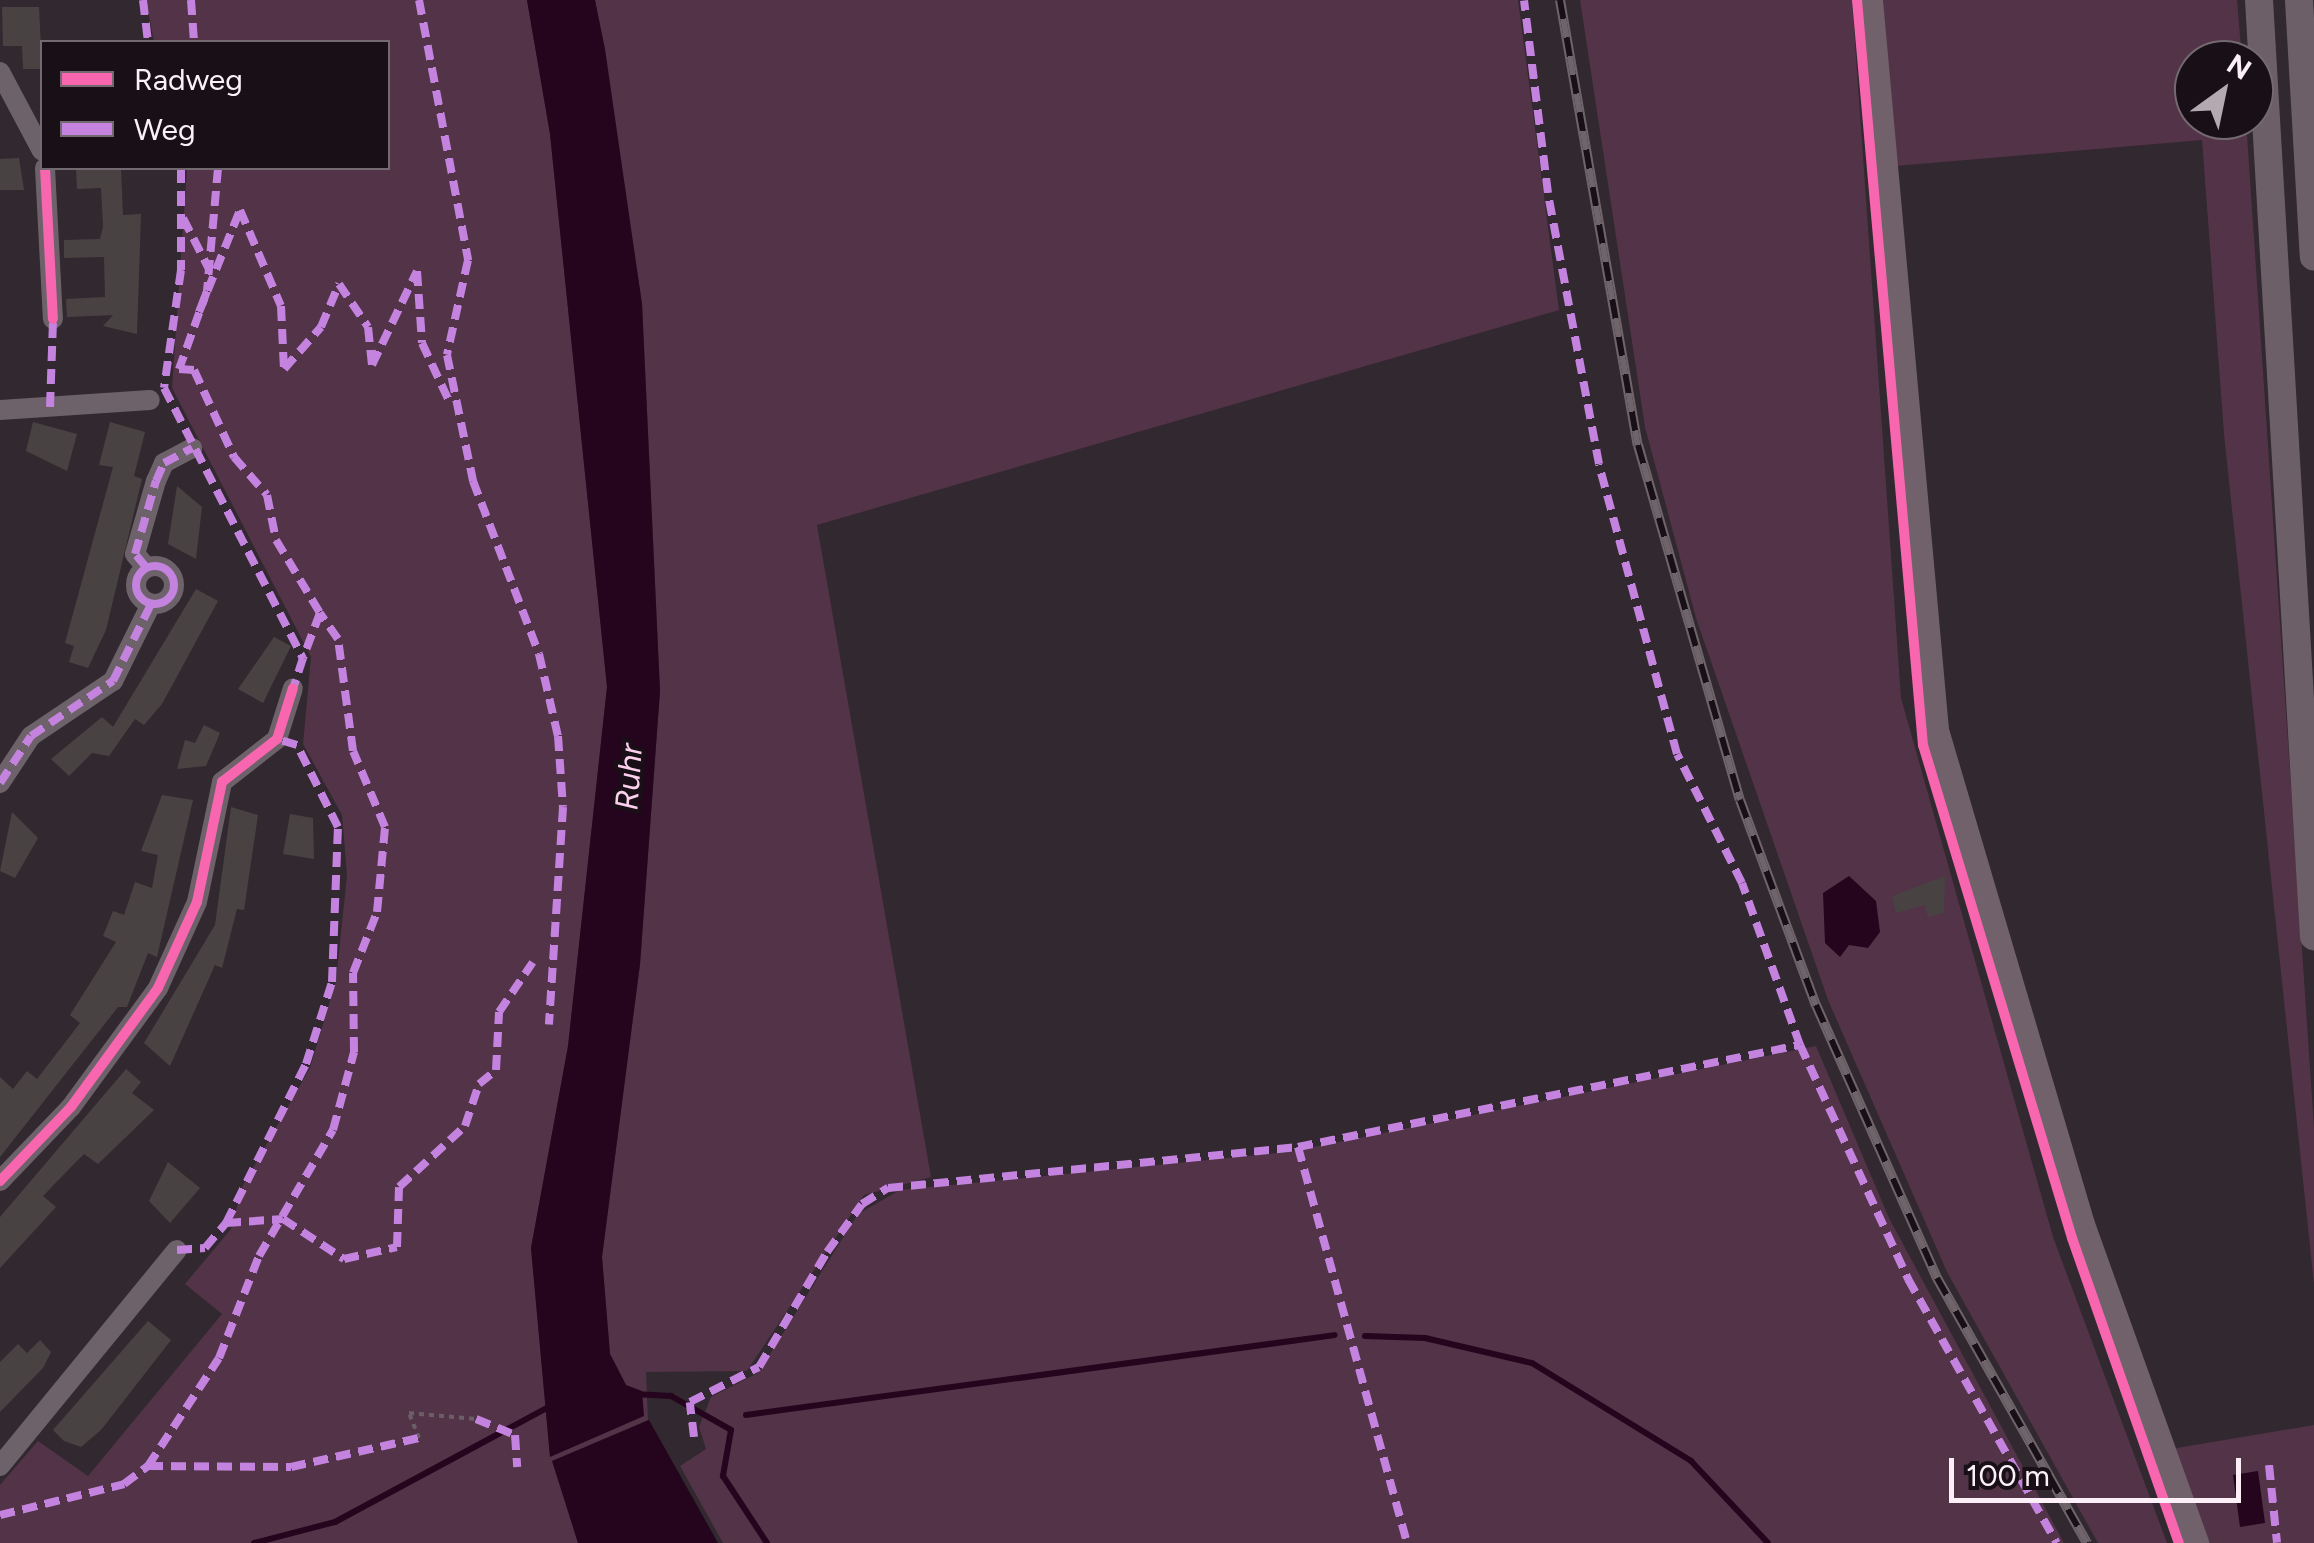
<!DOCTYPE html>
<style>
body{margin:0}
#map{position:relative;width:2314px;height:1543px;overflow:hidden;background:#32282f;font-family:Figtree,sans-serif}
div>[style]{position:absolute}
.green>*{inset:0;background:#523348}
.water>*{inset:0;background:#24051d}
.stream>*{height:6px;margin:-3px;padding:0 3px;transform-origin:3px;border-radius:3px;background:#24051d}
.building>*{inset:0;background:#484342}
.path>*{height:4px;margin-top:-2px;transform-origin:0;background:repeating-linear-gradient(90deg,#6a5f66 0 5px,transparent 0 10px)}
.minor>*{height:20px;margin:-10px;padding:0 10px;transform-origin:10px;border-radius:10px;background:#6e626a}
.minor>.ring{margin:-10px;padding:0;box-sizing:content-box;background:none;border:20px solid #6e626a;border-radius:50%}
.major>*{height:25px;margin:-12.5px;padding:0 12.5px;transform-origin:12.5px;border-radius:12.5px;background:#71616b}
.highway>*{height:28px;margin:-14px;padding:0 14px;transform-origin:14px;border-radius:14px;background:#6d5f68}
.rail>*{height:10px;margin-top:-5px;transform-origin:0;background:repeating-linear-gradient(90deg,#181016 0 19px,#6e646a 0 38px);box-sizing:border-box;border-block:2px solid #6e646a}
.quiet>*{height:8px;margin-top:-4px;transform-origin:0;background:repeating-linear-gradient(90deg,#c483df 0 15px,transparent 0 23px)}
.quiet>.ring{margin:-4px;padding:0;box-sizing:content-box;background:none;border:8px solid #c483df;border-radius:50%}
.cycleway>*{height:10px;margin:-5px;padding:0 5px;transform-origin:5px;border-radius:5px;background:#f766af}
span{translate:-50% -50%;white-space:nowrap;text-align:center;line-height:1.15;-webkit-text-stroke:8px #181016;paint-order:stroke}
.water-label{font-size:32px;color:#fcd0ed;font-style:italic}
.legend{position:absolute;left:40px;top:40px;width:350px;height:130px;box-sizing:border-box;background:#181016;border:2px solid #736970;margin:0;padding:12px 18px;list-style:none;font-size:30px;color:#fceff7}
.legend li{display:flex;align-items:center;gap:20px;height:50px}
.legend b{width:50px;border:2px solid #736970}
.north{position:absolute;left:2174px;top:40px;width:100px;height:100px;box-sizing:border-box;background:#181016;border:2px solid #736970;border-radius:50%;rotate:33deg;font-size:28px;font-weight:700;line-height:40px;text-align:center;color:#fceff7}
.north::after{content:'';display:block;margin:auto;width:35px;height:45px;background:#b5a9b1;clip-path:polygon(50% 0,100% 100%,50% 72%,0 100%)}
.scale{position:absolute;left:1949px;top:1458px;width:292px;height:45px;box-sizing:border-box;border:5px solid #fceff7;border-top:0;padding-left:12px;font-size:30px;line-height:35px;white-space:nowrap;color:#fceff7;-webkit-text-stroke:8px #181016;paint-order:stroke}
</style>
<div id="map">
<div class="green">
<i style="clip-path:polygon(146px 0,527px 0,550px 134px,607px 687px,568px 1047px,531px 1248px,550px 1456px,626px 1385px,610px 1354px,602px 1257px,640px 964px,660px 691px,642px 303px,595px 0,1518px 0,1559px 310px,817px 525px,931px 1177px,864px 1195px,747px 1371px,646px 1372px,648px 1420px,553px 1461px,578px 1543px,0 1543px,0 1485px,38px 1441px,88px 1476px,222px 1314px,185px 1284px,231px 1229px,242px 1187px,310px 1068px,336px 981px,347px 875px,342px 815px,303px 744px,311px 657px,172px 388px,187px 168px,388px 168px,388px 42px,154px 42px)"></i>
<i style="clip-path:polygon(1580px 0,1852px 0,1901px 698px,2053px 1237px,2167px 1543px,2098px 1543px,1947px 1272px,1828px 1000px,1696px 618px,1645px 427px)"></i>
<i style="clip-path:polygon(1880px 0,2237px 0,2242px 60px,2194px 60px,2194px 120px,2246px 120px,2314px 1127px,2314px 1284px,2224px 434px,2202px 140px,1895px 166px)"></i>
<i style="clip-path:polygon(1816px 1046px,1889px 1218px,2064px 1543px,723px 1543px,680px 1466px,706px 1449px,699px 1427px,711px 1397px,758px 1373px,858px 1214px,900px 1190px,1289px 1152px)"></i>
<i style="clip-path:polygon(2314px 1425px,2314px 1543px,2209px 1543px,2171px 1449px)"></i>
</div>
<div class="water">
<i style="clip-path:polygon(527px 0,595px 0,605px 49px,642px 304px,660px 691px,640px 964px,602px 1257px,610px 1354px,626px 1385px,642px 1391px,644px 1416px,550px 1457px,531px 1248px,568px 1046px,607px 687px,550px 134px)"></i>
<i style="clip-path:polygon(1849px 876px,1876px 901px,1880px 932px,1868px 948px,1849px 945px,1840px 957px,1825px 943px,1823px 893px)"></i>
<i style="clip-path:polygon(649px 1420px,718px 1543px,578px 1543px,552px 1461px)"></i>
<i style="clip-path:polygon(2258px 1471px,2265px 1523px,2240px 1527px,2233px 1475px)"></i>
</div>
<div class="stream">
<i style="left:1365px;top:1336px;width:60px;rotate:1.9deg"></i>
<i style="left:1425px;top:1338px;width:110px;rotate:13.2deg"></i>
<i style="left:1532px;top:1363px;width:187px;rotate:31.6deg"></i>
<i style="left:1691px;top:1461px;width:112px;rotate:46.8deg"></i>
<i style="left:634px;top:1394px;width:37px;rotate:3deg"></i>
<i style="left:671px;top:1396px;width:69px;rotate:29.5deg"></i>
<i style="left:731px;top:1430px;width:47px;rotate:99.9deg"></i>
<i style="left:723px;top:1476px;width:80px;rotate:56.7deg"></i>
<i style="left:746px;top:1415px;width:594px;rotate:-7.73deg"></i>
<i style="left:254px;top:1543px;width:84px;rotate:-14.5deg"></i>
<i style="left:335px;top:1522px;width:244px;rotate:-28.3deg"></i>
</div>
<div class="building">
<i style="clip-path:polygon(2px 7px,39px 7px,42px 69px,23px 69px,22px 46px,3px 46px)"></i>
<i style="clip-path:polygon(19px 158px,24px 190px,0 190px,0 159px)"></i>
<i style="clip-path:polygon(76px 168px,121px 168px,123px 215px,141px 214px,137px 334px,103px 326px,113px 315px,67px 317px,66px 299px,105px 297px,104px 257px,64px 258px,64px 240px,100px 239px,103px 227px,101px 188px,77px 189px)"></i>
<i style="clip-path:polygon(33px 422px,77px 434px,67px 471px,26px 451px)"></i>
<i style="clip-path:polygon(110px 422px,145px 432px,134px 476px,142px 479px,106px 630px,88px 668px,69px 662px,74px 646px,65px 643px,113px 467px,99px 465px)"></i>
<i style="clip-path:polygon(177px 486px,202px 507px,196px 559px,168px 544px)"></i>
<i style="clip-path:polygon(196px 589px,218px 601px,162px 704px,144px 725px,135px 719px,109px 756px,92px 753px,69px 776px,51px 759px,102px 717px,113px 727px)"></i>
<i style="clip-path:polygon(274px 637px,291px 646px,263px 703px,238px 689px)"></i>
<i style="clip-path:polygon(204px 725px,220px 733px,206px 766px,177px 769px,185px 740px,195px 743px)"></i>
<i style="clip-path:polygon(162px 795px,193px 800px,157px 957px,148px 953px,127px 1007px,118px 1007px,0 1157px,0 1077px,13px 1089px,27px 1071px,37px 1079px,80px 1023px,70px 1015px,116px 942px,103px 936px,113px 911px,124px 915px,135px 882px,152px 888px,158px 855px,141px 851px)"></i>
<i style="clip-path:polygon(231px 807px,258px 815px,244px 910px,237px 909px,222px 968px,215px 965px,170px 1066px,144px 1043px,215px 925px)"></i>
<i style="clip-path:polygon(12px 812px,38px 838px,15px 878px,0 871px)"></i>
<i style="clip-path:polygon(290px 814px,313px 818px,314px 859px,283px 854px)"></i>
<i style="clip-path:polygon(1945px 876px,1944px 913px,1928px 917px,1925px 905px,1896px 913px,1892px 896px)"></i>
<i style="clip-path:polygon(126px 1069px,141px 1082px,132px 1093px,154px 1110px,98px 1164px,84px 1154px,70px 1168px,43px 1196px,56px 1207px,0 1268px,0 1217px)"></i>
<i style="clip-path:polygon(168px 1162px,200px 1188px,170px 1223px,149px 1201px)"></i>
<i style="clip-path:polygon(148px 1321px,171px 1340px,101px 1430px,81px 1447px,64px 1441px,53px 1430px)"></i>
<i style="clip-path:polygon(40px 1340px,51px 1352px,43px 1368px,0 1412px,0 1362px,18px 1344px,27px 1353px)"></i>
</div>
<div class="path">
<i style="left:419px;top:1438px;width:27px;rotate:-112deg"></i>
<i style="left:409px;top:1413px;width:67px;rotate:5.1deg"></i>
</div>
<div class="minor">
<i style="left:0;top:72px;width:89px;rotate:62deg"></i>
<i style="left:45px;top:168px;width:151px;rotate:87deg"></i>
<i style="left:0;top:410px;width:150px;rotate:-3.8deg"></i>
<i class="ring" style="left:136px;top:566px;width:18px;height:18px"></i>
<i style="left:146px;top:567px;width:17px;rotate:-130deg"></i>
<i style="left:135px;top:554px;width:76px;rotate:-74deg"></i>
<i style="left:156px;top:481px;width:20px;rotate:-66deg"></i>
<i style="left:164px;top:463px;width:32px;rotate:-28deg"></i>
<i style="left:0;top:783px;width:56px;rotate:-56.6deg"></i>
<i style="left:31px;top:736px;width:99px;rotate:-33.9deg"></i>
<i style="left:113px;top:681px;width:86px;rotate:-63.7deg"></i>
<i style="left:0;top:1181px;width:103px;rotate:-46.2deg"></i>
<i style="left:71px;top:1107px;width:147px;rotate:-53.8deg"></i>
<i style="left:158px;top:988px;width:94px;rotate:-65.6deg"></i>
<i style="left:197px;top:902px;width:123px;rotate:-78.2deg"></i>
<i style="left:222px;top:782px;width:70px;rotate:-38deg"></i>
<i style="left:277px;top:739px;width:53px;rotate:-72.6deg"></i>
<i style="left:0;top:1466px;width:279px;rotate:-50.7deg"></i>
</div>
<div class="major">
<i style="left:1870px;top:0;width:733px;rotate:84.83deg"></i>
<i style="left:1936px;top:730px;width:515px;rotate:73.54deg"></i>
<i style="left:2082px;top:1224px;width:339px;rotate:70.3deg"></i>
</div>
<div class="highway">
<i style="left:2259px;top:0;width:938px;rotate:86.64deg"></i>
<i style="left:2299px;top:0;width:257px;rotate:86.7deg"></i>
</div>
<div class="rail">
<i style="left:1560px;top:0;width:452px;rotate:80.1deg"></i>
<i style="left:1638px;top:445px;width:369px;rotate:74deg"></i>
<i style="left:1740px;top:800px;width:219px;rotate:69.7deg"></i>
<i style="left:1816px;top:1005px;width:299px;rotate:66.1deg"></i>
<i style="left:1937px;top:1278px;width:305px;rotate:60.5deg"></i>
</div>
<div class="quiet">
<i style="left:143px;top:0;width:42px;rotate:83.2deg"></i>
<i style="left:191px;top:0;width:42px;rotate:85.9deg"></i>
<i style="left:419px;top:0;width:265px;rotate:79.3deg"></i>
<i style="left:468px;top:260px;width:97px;rotate:102.5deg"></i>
<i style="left:447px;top:355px;width:129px;rotate:78.3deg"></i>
<i style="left:473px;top:481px;width:185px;rotate:69.1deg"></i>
<i style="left:539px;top:654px;width:84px;rotate:77deg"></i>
<i style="left:558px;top:736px;width:71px;rotate:86deg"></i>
<i style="left:563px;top:807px;width:218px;rotate:93.7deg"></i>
<i style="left:181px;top:168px;width:102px;rotate:90deg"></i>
<i style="left:181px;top:270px;width:119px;rotate:98.2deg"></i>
<i style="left:164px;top:388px;width:304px;rotate:62.8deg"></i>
<i style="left:303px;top:658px;width:32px;rotate:108deg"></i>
<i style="left:218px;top:168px;width:123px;rotate:95.1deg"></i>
<i style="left:207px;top:291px;width:83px;rotate:109.7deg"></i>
<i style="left:179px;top:369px;width:15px;rotate:4deg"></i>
<i style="left:194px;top:370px;width:96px;rotate:65.3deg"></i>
<i style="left:234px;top:457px;width:50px;rotate:49deg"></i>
<i style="left:267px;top:495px;width:46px;rotate:78.7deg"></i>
<i style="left:276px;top:540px;width:85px;rotate:58.9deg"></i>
<i style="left:320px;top:613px;width:48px;rotate:110.7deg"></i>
<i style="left:183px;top:218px;width:59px;rotate:63deg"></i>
<i style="left:199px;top:312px;width:110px;rotate:-68.1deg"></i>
<i style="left:240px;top:210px;width:104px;rotate:66.9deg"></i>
<i style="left:281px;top:306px;width:63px;rotate:87.3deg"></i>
<i style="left:284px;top:369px;width:56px;rotate:-48.6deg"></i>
<i style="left:321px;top:327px;width:47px;rotate:-67.3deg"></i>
<i style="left:339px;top:284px;width:52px;rotate:56deg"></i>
<i style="left:368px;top:327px;width:38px;rotate:84deg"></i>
<i style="left:372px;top:365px;width:104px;rotate:-64.4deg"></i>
<i style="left:417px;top:271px;width:72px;rotate:86deg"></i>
<i style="left:422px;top:343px;width:66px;rotate:65deg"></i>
<i style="left:50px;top:407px;width:88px;rotate:-88deg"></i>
<i class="ring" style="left:136px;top:566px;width:30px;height:30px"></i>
<i style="left:146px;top:567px;width:17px;rotate:-130deg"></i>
<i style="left:135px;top:554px;width:76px;rotate:-74deg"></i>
<i style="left:156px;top:481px;width:20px;rotate:-66deg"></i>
<i style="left:164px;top:463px;width:32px;rotate:-28deg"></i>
<i style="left:0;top:783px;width:56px;rotate:-56.6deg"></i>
<i style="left:31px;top:736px;width:99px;rotate:-33.9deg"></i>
<i style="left:113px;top:681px;width:86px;rotate:-63.7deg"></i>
<i style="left:1800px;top:1045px;width:258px;rotate:65.2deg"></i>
<i style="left:1908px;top:1279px;width:303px;rotate:60.6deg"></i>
<i style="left:1298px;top:1147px;width:411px;rotate:74.6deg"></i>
<i style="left:226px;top:1223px;width:57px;rotate:-4deg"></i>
<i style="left:283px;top:1219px;width:73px;rotate:33.3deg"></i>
<i style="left:344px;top:1259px;width:54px;rotate:-12.8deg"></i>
<i style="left:397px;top:1247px;width:60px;rotate:-88.1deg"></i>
<i style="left:399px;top:1187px;width:90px;rotate:-42.7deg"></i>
<i style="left:465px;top:1126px;width:44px;rotate:-71.6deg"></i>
<i style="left:479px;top:1084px;width:22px;rotate:-39deg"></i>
<i style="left:496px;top:1070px;width:58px;rotate:-87deg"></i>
<i style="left:499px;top:1012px;width:60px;rotate:-55.8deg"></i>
<i style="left:177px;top:1250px;width:28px;rotate:-4deg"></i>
<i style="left:205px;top:1248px;width:33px;rotate:-50deg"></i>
<i style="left:226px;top:1223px;width:178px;rotate:-63.3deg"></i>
<i style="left:306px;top:1064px;width:86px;rotate:-72.4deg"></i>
<i style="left:332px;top:982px;width:155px;rotate:-87.8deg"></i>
<i style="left:338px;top:827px;width:92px;rotate:-116.6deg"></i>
<i style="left:297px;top:745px;width:21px;rotate:-163deg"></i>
<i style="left:476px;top:1419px;width:42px;rotate:22.3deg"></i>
<i style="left:515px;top:1435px;width:32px;rotate:86deg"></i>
<i style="left:694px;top:1437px;width:35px;rotate:-97deg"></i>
<i style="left:690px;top:1402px;width:77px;rotate:-26.9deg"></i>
<i style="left:759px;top:1367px;width:134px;rotate:-59.4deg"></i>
<i style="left:827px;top:1252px;width:59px;rotate:-53.9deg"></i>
<i style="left:862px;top:1204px;width:31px;rotate:-32deg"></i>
<i style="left:888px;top:1188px;width:412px;rotate:-5.7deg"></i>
<i style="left:1298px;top:1147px;width:512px;rotate:-11.49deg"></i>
<i style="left:1800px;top:1045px;width:172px;rotate:-109.7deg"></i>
<i style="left:1742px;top:883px;width:144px;rotate:-116.7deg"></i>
<i style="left:1677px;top:754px;width:300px;rotate:-105.1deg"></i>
<i style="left:1599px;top:464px;width:276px;rotate:-100.7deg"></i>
<i style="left:1548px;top:193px;width:194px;rotate:-97.1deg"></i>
<i style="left:2269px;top:1465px;width:78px;rotate:84.1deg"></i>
<i style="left:148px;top:1466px;width:143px;rotate:0.4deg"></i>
<i style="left:291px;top:1467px;width:131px;rotate:-12.8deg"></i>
<i style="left:0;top:1515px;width:128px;rotate:-14deg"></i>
<i style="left:124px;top:1484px;width:30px;rotate:-37deg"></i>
<i style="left:148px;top:1466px;width:129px;rotate:-56.7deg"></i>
<i style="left:219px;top:1358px;width:110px;rotate:-68.6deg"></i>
<i style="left:259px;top:1256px;width:146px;rotate:-59.6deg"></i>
<i style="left:333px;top:1130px;width:81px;rotate:-74.9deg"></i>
<i style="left:354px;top:1052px;width:79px;rotate:-90.7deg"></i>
<i style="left:353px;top:973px;width:66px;rotate:-68.5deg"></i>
<i style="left:377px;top:912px;width:85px;rotate:-84.6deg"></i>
<i style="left:385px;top:827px;width:82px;rotate:-112.8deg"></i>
<i style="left:353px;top:751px;width:113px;rotate:-97.6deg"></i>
<i style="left:338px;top:639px;width:32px;rotate:-125deg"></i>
</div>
<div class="cycleway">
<i style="left:1857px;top:0;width:748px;rotate:84.94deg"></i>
<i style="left:1923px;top:745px;width:515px;rotate:73.18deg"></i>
<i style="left:2072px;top:1238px;width:323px;rotate:70.7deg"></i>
<i style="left:45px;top:168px;width:151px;rotate:87deg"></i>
<i style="left:0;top:1181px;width:103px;rotate:-46.2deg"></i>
<i style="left:71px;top:1107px;width:147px;rotate:-53.8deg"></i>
<i style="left:158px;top:988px;width:94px;rotate:-65.6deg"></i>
<i style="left:197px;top:902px;width:123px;rotate:-78.2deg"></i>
<i style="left:222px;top:782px;width:70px;rotate:-38deg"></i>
<i style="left:277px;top:739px;width:53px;rotate:-72.6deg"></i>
</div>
<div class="water-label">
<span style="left:629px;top:777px;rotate:-86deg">Ruhr</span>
</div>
<ul class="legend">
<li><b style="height:12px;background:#f766af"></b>Radweg</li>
<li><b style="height:12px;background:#c483df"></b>Weg</li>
</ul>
<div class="north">N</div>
<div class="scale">100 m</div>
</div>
